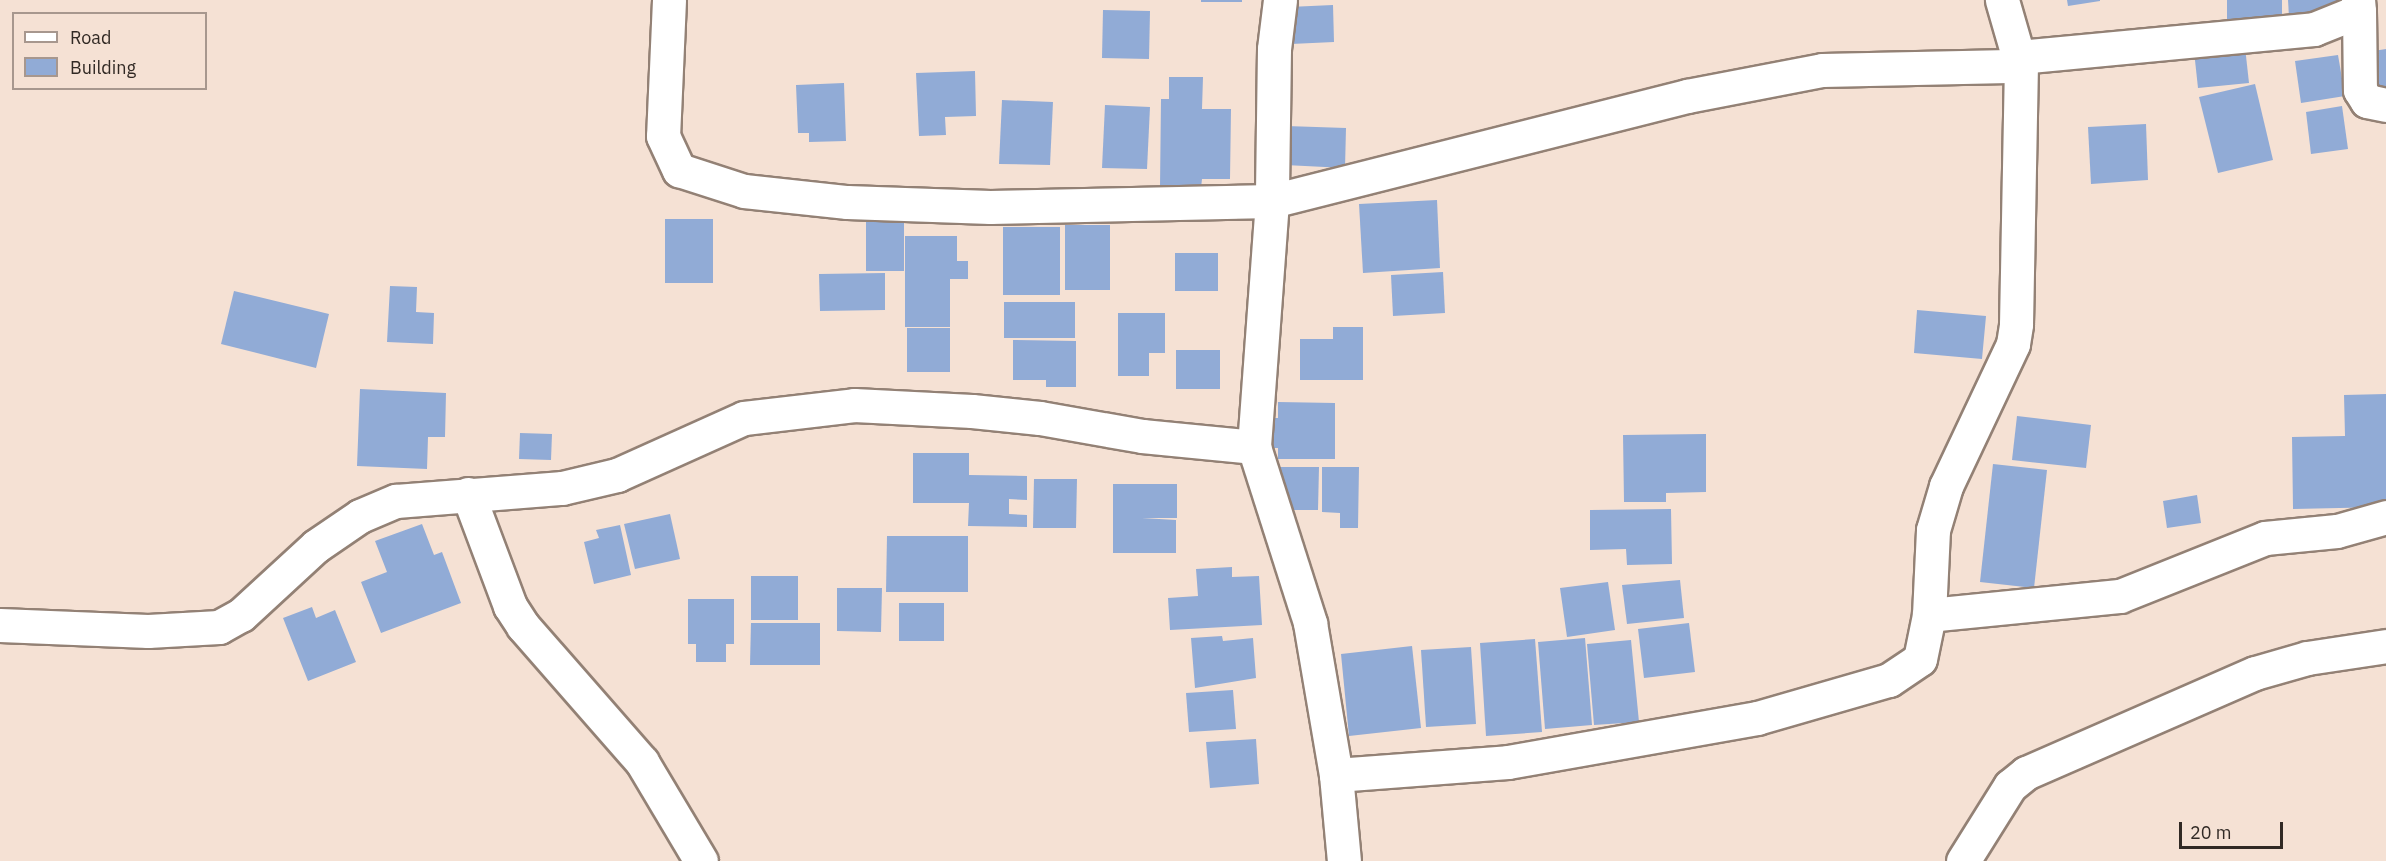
<!DOCTYPE html>
<style>
body{margin:0}
#map{position:relative;width:2386px;height:861px;overflow:hidden;background:#f5e1d4;font-family:"IBM Plex Sans",sans-serif}
div>[style]{position:absolute}
.building>*{inset:0;background:#91abd6}
.roads{filter:drop-shadow(2px 0 #938175) drop-shadow(-2px 0 #938175) drop-shadow(0 2px #938175) drop-shadow(0 -2px #938175)}
.street>*{height:33px;margin:-16.5px;padding:0 16.5px;transform-origin:16.5px;border-radius:16.5px;background:#fff}
span{translate:-50% -50%;white-space:nowrap;text-align:center;line-height:1.15;-webkit-text-stroke:5px #f5e1d4;paint-order:stroke}
.legend{position:absolute;left:12px;top:12px;width:195px;height:78px;box-sizing:border-box;background:#f5e1d4;border:2px solid #a7978e;margin:0;padding:8px 10px;list-style:none;font-size:18px;color:#312924}
.legend li{display:flex;align-items:center;gap:12px;height:30px}
.legend b{width:30px;border:2px solid #a7978e}
.scale{position:absolute;left:2179px;top:822px;width:104px;height:27px;box-sizing:border-box;border:3px solid #312924;border-top:0;padding-left:8px;font-size:18px;line-height:21px;white-space:nowrap;color:#312924;-webkit-text-stroke:4px #f5e1d4;paint-order:stroke}
</style>
<div id="map">
<div class="building">
<i style="clip-path:polygon(1201px 0,1242px 0,1242px 2px,1201px 2px)"></i>
<i style="clip-path:polygon(2067px 0,2100px 0,2100px 1px,2068px 6px)"></i>
<i style="clip-path:polygon(2227px 0,2282px 0,2282px 25px,2227px 26px)"></i>
<i style="clip-path:polygon(2288px 0,2340px 0,2341px 15px,2289px 17px)"></i>
<i style="clip-path:polygon(1333px 5px,1334px 42px,1291px 44px,1289px 7px)"></i>
<i style="clip-path:polygon(1103px 10px,1150px 11px,1149px 59px,1102px 58px)"></i>
<i style="clip-path:polygon(2245px 47px,2249px 83px,2198px 88px,2194px 51px)"></i>
<i style="clip-path:polygon(2386px 49px,2386px 101px,2375px 103px,2367px 52px)"></i>
<i style="clip-path:polygon(2338px 55px,2345px 96px,2301px 103px,2295px 61px)"></i>
<i style="clip-path:polygon(975px 71px,976px 116px,945px 117px,946px 135px,919px 136px,916px 73px)"></i>
<i style="clip-path:polygon(1169px 77px,1203px 77px,1202px 109px,1231px 109px,1230px 179px,1202px 179px,1201px 188px,1160px 187px,1161px 99px,1169px 99px)"></i>
<i style="clip-path:polygon(844px 83px,846px 141px,809px 142px,809px 133px,798px 133px,796px 85px)"></i>
<i style="clip-path:polygon(2255px 84px,2273px 160px,2218px 173px,2199px 97px)"></i>
<i style="clip-path:polygon(1002px 100px,1053px 102px,1050px 165px,999px 164px)"></i>
<i style="clip-path:polygon(1105px 105px,1150px 107px,1147px 169px,1102px 168px)"></i>
<i style="clip-path:polygon(2342px 106px,2348px 149px,2311px 154px,2306px 112px)"></i>
<i style="clip-path:polygon(2146px 124px,2148px 180px,2091px 184px,2088px 127px)"></i>
<i style="clip-path:polygon(1286px 126px,1346px 128px,1345px 168px,1285px 165px)"></i>
<i style="clip-path:polygon(1437px 200px,1440px 268px,1363px 273px,1359px 204px)"></i>
<i style="clip-path:polygon(665px 219px,713px 219px,713px 283px,665px 283px)"></i>
<i style="clip-path:polygon(866px 221px,904px 221px,904px 271px,866px 271px)"></i>
<i style="clip-path:polygon(1065px 225px,1110px 225px,1110px 290px,1065px 290px)"></i>
<i style="clip-path:polygon(1003px 227px,1060px 227px,1060px 295px,1003px 295px)"></i>
<i style="clip-path:polygon(905px 236px,957px 236px,957px 261px,968px 261px,968px 279px,950px 279px,950px 327px,905px 327px)"></i>
<i style="clip-path:polygon(1175px 253px,1218px 253px,1218px 291px,1175px 291px)"></i>
<i style="clip-path:polygon(1443px 272px,1445px 313px,1393px 316px,1391px 275px)"></i>
<i style="clip-path:polygon(885px 273px,885px 310px,820px 311px,819px 274px)"></i>
<i style="clip-path:polygon(390px 286px,417px 287px,416px 312px,434px 313px,433px 344px,387px 342px)"></i>
<i style="clip-path:polygon(234px 291px,329px 314px,316px 368px,221px 344px)"></i>
<i style="clip-path:polygon(1004px 302px,1075px 302px,1075px 338px,1004px 338px)"></i>
<i style="clip-path:polygon(1917px 310px,1986px 316px,1982px 359px,1914px 353px)"></i>
<i style="clip-path:polygon(1118px 313px,1165px 313px,1165px 353px,1149px 353px,1149px 376px,1118px 376px)"></i>
<i style="clip-path:polygon(1333px 327px,1363px 327px,1363px 380px,1300px 380px,1300px 339px,1333px 339px)"></i>
<i style="clip-path:polygon(907px 328px,950px 328px,950px 372px,907px 372px)"></i>
<i style="clip-path:polygon(1013px 340px,1076px 341px,1076px 387px,1046px 387px,1046px 380px,1013px 380px)"></i>
<i style="clip-path:polygon(1176px 350px,1220px 350px,1220px 389px,1176px 389px)"></i>
<i style="clip-path:polygon(360px 389px,446px 393px,445px 437px,428px 437px,427px 469px,357px 466px)"></i>
<i style="clip-path:polygon(2386px 394px,2386px 507px,2293px 509px,2292px 437px,2345px 436px,2344px 395px)"></i>
<i style="clip-path:polygon(1278px 402px,1335px 403px,1335px 459px,1278px 459px,1278px 448px,1271px 448px,1271px 418px,1278px 418px)"></i>
<i style="clip-path:polygon(2017px 416px,2091px 425px,2086px 468px,2012px 460px)"></i>
<i style="clip-path:polygon(520px 433px,552px 434px,551px 460px,519px 459px)"></i>
<i style="clip-path:polygon(1706px 434px,1706px 492px,1666px 493px,1666px 502px,1624px 502px,1623px 435px)"></i>
<i style="clip-path:polygon(913px 453px,969px 453px,969px 475px,1027px 476px,1027px 500px,1009px 499px,1009px 514px,1027px 515px,1027px 527px,968px 526px,969px 503px,913px 503px)"></i>
<i style="clip-path:polygon(1993px 464px,2047px 470px,2034px 588px,1980px 582px)"></i>
<i style="clip-path:polygon(1278px 467px,1319px 467px,1318px 510px,1278px 510px)"></i>
<i style="clip-path:polygon(1322px 467px,1359px 467px,1358px 528px,1340px 528px,1340px 513px,1322px 512px)"></i>
<i style="clip-path:polygon(1034px 479px,1077px 479px,1076px 528px,1033px 528px)"></i>
<i style="clip-path:polygon(1113px 484px,1177px 484px,1177px 518px,1142px 518px,1176px 520px,1176px 553px,1113px 553px)"></i>
<i style="clip-path:polygon(2197px 495px,2201px 523px,2167px 528px,2163px 501px)"></i>
<i style="clip-path:polygon(1671px 509px,1672px 564px,1627px 565px,1626px 549px,1590px 550px,1590px 510px)"></i>
<i style="clip-path:polygon(670px 514px,680px 559px,635px 569px,624px 524px)"></i>
<i style="clip-path:polygon(422px 524px,434px 555px,442px 552px,461px 603px,381px 633px,361px 582px,387px 572px,375px 541px)"></i>
<i style="clip-path:polygon(620px 525px,631px 575px,594px 584px,584px 542px,599px 538px,596px 530px)"></i>
<i style="clip-path:polygon(887px 536px,968px 536px,968px 592px,886px 592px)"></i>
<i style="clip-path:polygon(1232px 567px,1232px 577px,1259px 576px,1262px 625px,1170px 630px,1168px 598px,1198px 596px,1196px 569px)"></i>
<i style="clip-path:polygon(751px 576px,798px 576px,798px 620px,751px 620px)"></i>
<i style="clip-path:polygon(1680px 580px,1684px 618px,1627px 624px,1622px 585px)"></i>
<i style="clip-path:polygon(1608px 582px,1615px 630px,1567px 637px,1560px 588px)"></i>
<i style="clip-path:polygon(837px 588px,882px 588px,881px 632px,837px 631px)"></i>
<i style="clip-path:polygon(688px 599px,734px 599px,734px 644px,726px 644px,726px 662px,696px 662px,696px 644px,688px 644px)"></i>
<i style="clip-path:polygon(899px 603px,944px 603px,944px 641px,899px 641px)"></i>
<i style="clip-path:polygon(312px 607px,316px 618px,335px 610px,356px 662px,308px 681px,283px 618px)"></i>
<i style="clip-path:polygon(751px 623px,820px 623px,820px 665px,750px 665px)"></i>
<i style="clip-path:polygon(1689px 623px,1695px 672px,1644px 678px,1638px 629px)"></i>
<i style="clip-path:polygon(1222px 636px,1223px 641px,1253px 638px,1256px 678px,1195px 688px,1191px 638px)"></i>
<i style="clip-path:polygon(1585px 638px,1592px 725px,1545px 729px,1538px 642px)"></i>
<i style="clip-path:polygon(1535px 639px,1542px 732px,1486px 736px,1480px 643px)"></i>
<i style="clip-path:polygon(1631px 640px,1639px 722px,1594px 725px,1587px 644px)"></i>
<i style="clip-path:polygon(1412px 646px,1421px 728px,1349px 736px,1341px 654px)"></i>
<i style="clip-path:polygon(1471px 647px,1476px 724px,1426px 727px,1421px 650px)"></i>
<i style="clip-path:polygon(1233px 690px,1236px 729px,1189px 732px,1186px 693px)"></i>
<i style="clip-path:polygon(1256px 739px,1259px 784px,1210px 788px,1206px 742px)"></i>
</div>
<div class="roads">
<div class="street">
<i style="left:669px;top:0;width:136px;rotate:92.5deg"></i>
<i style="left:663px;top:136px;width:38px;rotate:65deg"></i>
<i style="left:679px;top:170px;width:68px;rotate:17.9deg"></i>
<i style="left:744px;top:191px;width:104px;rotate:6.1deg"></i>
<i style="left:847px;top:202px;width:143px;rotate:2deg"></i>
<i style="left:990px;top:207px;width:282px;rotate:-1.2deg"></i>
<i style="left:1272px;top:201px;width:428px;rotate:-14.2deg"></i>
<i style="left:1687px;top:96px;width:137px;rotate:-10.9deg"></i>
<i style="left:1822px;top:70px;width:199px;rotate:-1.2deg"></i>
<i style="left:1280px;top:0;width:49px;rotate:97deg"></i>
<i style="left:1274px;top:49px;width:152px;rotate:90.8deg"></i>
<i style="left:1272px;top:201px;width:247px;rotate:94.2deg"></i>
<i style="left:1254px;top:447px;width:185px;rotate:72.3deg"></i>
<i style="left:1310px;top:623px;width:154px;rotate:80.3deg"></i>
<i style="left:1336px;top:775px;width:86px;rotate:84.7deg"></i>
<i style="left:2359px;top:11px;width:79px;rotate:89.3deg"></i>
<i style="left:2360px;top:90px;width:13px;rotate:58deg"></i>
<i style="left:2367px;top:101px;width:19px;rotate:12deg"></i>
<i style="left:2019px;top:57px;width:296px;rotate:-5.4deg"></i>
<i style="left:2314px;top:29px;width:48px;rotate:-21.8deg"></i>
<i style="left:2359px;top:11px;width:11px;rotate:-95deg"></i>
<i style="left:468px;top:494px;width:120px;rotate:69.4deg"></i>
<i style="left:510px;top:606px;width:24px;rotate:57deg"></i>
<i style="left:523px;top:626px;width:181px;rotate:48.8deg"></i>
<i style="left:642px;top:762px;width:115px;rotate:59.2deg"></i>
<i style="left:1929px;top:615px;width:192px;rotate:-5.7deg"></i>
<i style="left:2120px;top:596px;width:156px;rotate:-21.8deg"></i>
<i style="left:2265px;top:538px;width:72px;rotate:-5.6deg"></i>
<i style="left:2337px;top:531px;width:51px;rotate:-15.9deg"></i>
<i style="left:0;top:625px;width:148px;rotate:2.3deg"></i>
<i style="left:148px;top:631px;width:71px;rotate:-3.2deg"></i>
<i style="left:219px;top:627px;width:25px;rotate:-29deg"></i>
<i style="left:241px;top:615px;width:102px;rotate:-42.6deg"></i>
<i style="left:316px;top:546px;width:53px;rotate:-34.3deg"></i>
<i style="left:360px;top:516px;width:39px;rotate:-23deg"></i>
<i style="left:396px;top:501px;width:167px;rotate:-4.5deg"></i>
<i style="left:562px;top:488px;width:57px;rotate:-13.3deg"></i>
<i style="left:617px;top:475px;width:139px;rotate:-24.2deg"></i>
<i style="left:744px;top:418px;width:111px;rotate:-6.7deg"></i>
<i style="left:854px;top:405px;width:118px;rotate:2.9deg"></i>
<i style="left:972px;top:411px;width:68px;rotate:5.9deg"></i>
<i style="left:1040px;top:418px;width:104px;rotate:10deg"></i>
<i style="left:1142px;top:436px;width:113px;rotate:5.6deg"></i>
<i style="left:1336px;top:775px;width:172px;rotate:-4.3deg"></i>
<i style="left:1508px;top:762px;width:253px;rotate:-10deg"></i>
<i style="left:1757px;top:718px;width:137px;rotate:-16.1deg"></i>
<i style="left:1889px;top:680px;width:37px;rotate:-34deg"></i>
<i style="left:1920px;top:659px;width:45px;rotate:-78.4deg"></i>
<i style="left:1929px;top:615px;width:85px;rotate:-87.3deg"></i>
<i style="left:1933px;top:530px;width:46px;rotate:-73.5deg"></i>
<i style="left:1946px;top:486px;width:157px;rotate:-64.7deg"></i>
<i style="left:2013px;top:344px;width:20px;rotate:-81deg"></i>
<i style="left:2016px;top:324px;width:258px;rotate:-88.9deg"></i>
<i style="left:2021px;top:66px;width:69px;rotate:-106.1deg"></i>
<i style="left:1963px;top:861px;width:89px;rotate:-57.9deg"></i>
<i style="left:2010px;top:786px;width:21px;rotate:-39deg"></i>
<i style="left:2026px;top:773px;width:250px;rotate:-23.6deg"></i>
<i style="left:2255px;top:673px;width:54px;rotate:-16.1deg"></i>
<i style="left:2307px;top:658px;width:80px;rotate:-8.6deg"></i>
</div>
</div>
<ul class="legend">
<li><b style="height:8px;background:#fff"></b>Road</li>
<li><b style="height:16px;background:#91abd6"></b>Building</li>
</ul>
<div class="scale">20 m</div>
</div>
